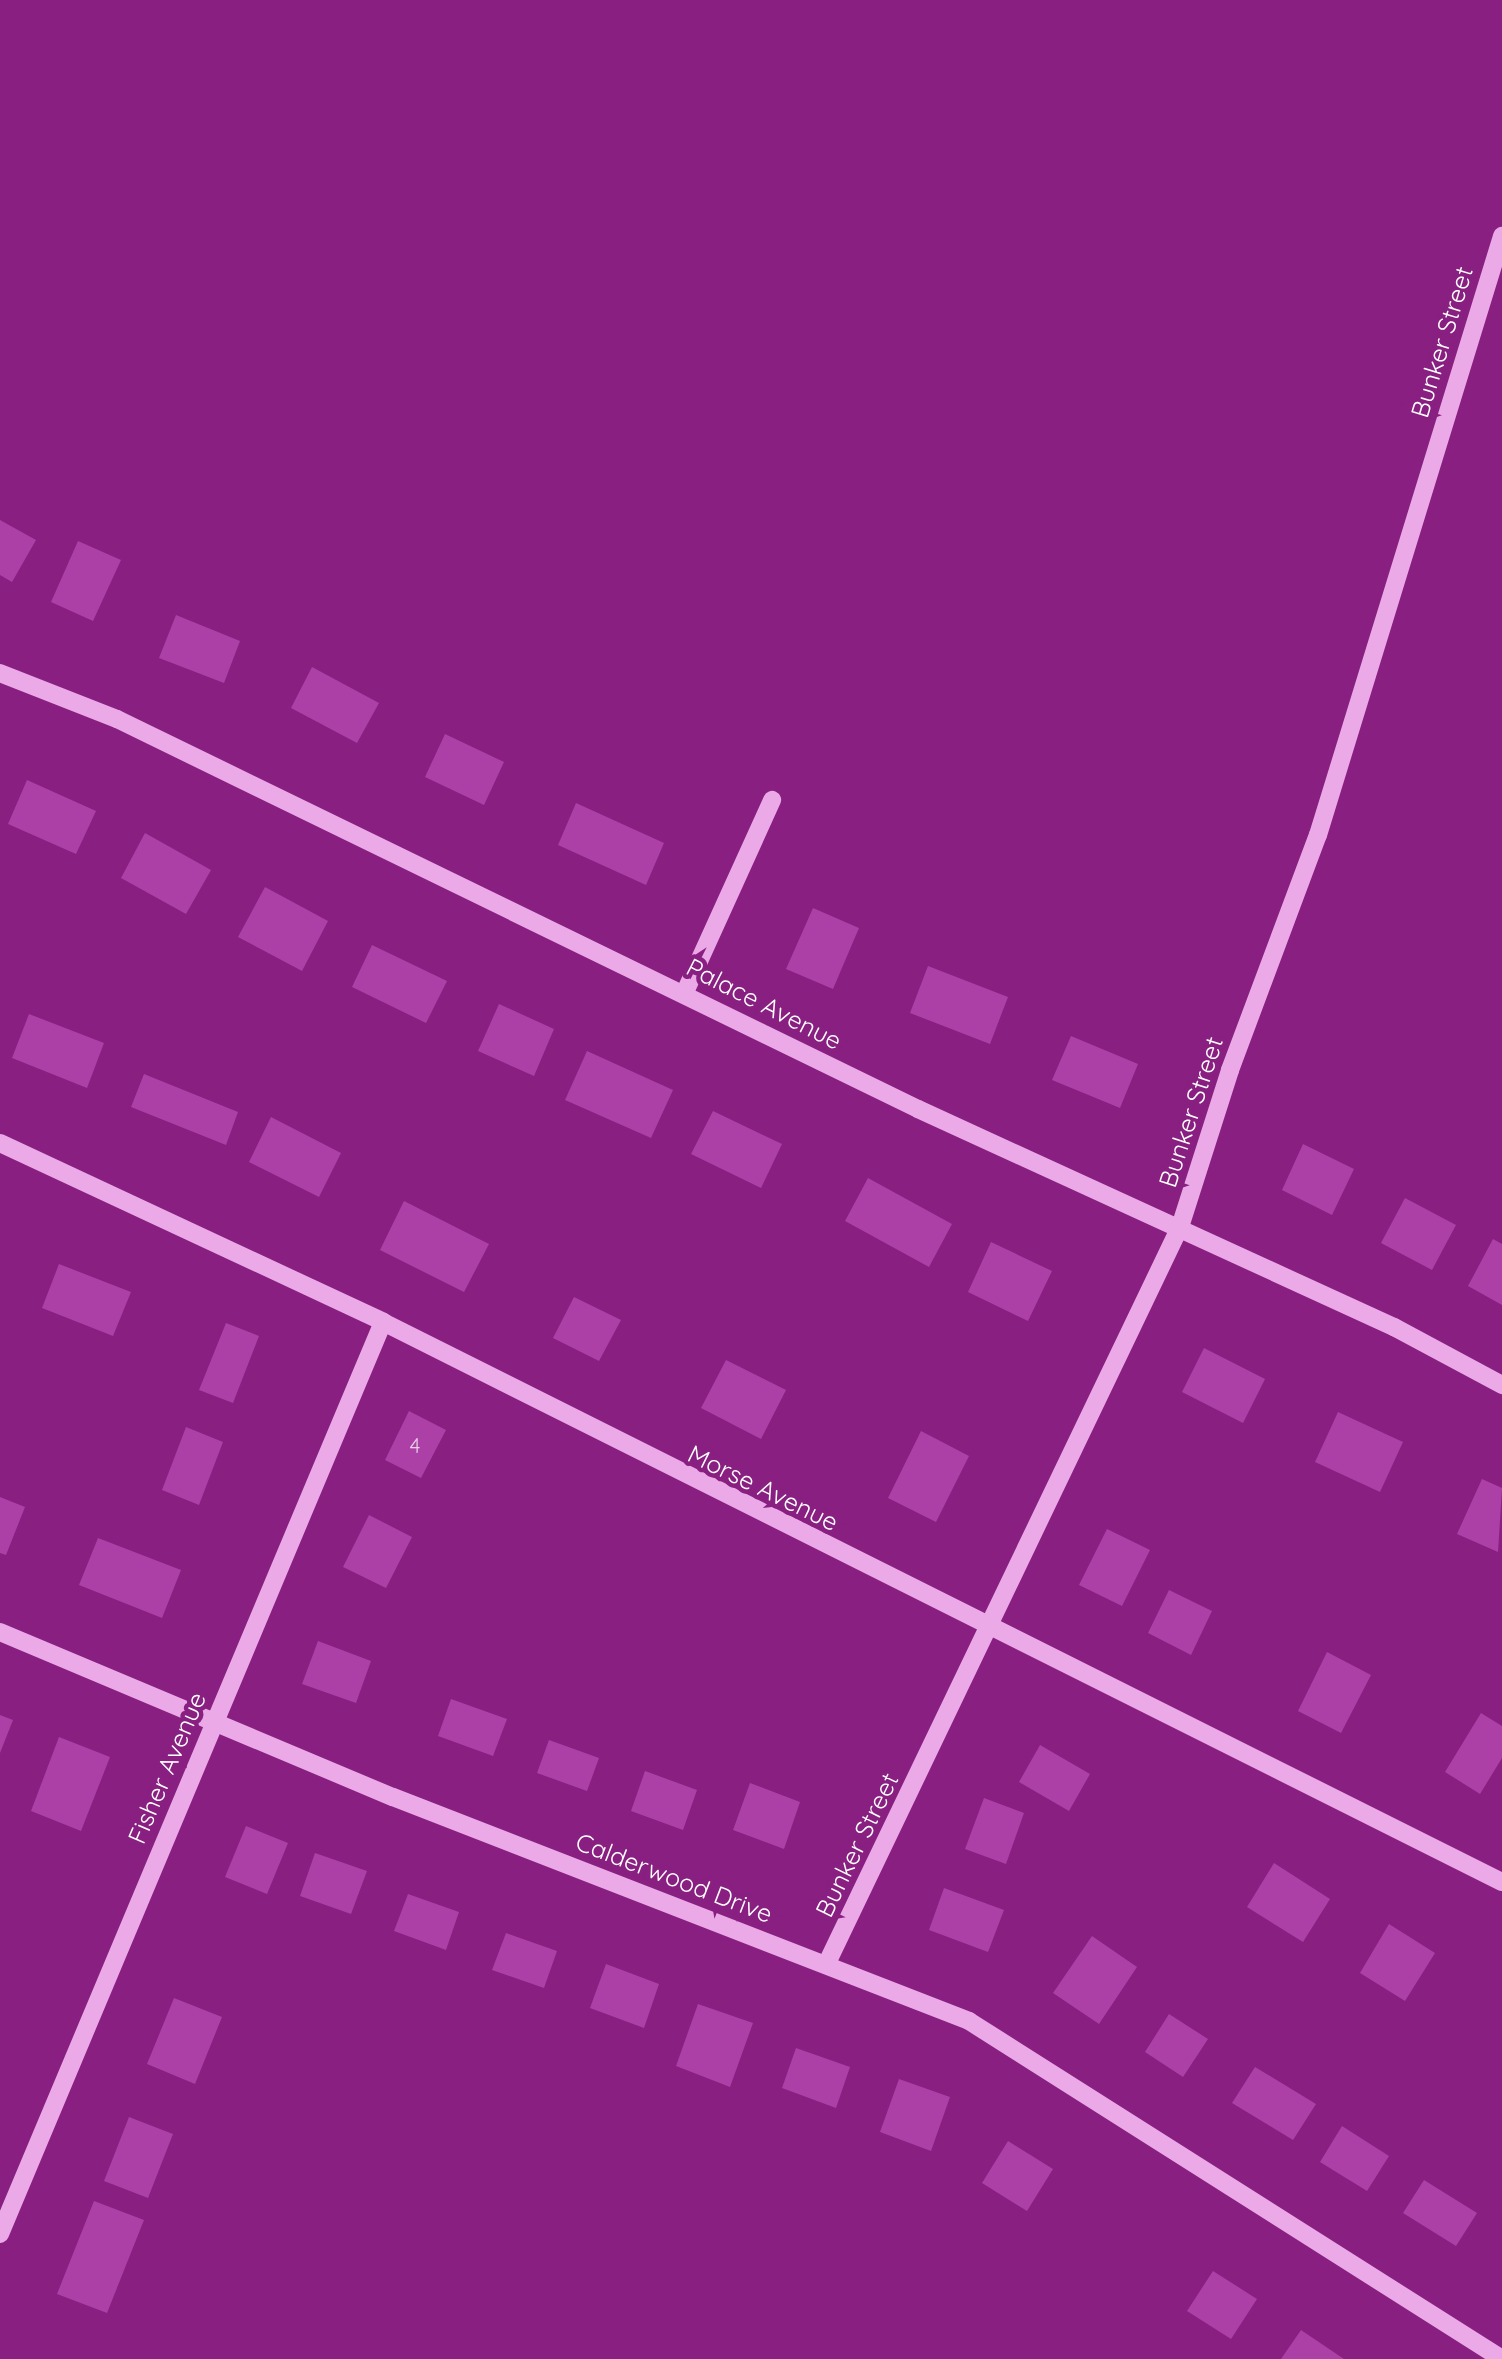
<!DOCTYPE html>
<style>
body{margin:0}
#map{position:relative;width:1502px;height:2359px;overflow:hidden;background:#881f81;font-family:Quicksand,sans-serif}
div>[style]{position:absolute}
.building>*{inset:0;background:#ac40a6}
.minor>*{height:18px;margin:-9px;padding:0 9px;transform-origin:9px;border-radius:9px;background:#eba9e7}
span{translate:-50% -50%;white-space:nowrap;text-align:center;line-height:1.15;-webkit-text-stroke:9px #881f81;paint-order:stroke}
.number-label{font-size:20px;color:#eacfe9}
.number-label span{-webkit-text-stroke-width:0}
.street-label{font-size:25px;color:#fff}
</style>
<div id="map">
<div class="building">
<i style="clip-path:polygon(0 520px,36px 540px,12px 582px,0 575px)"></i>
<i style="clip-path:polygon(78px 541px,121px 560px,93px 621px,51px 602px)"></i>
<i style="clip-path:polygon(176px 615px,240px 641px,224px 683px,159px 658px)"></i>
<i style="clip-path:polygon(312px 667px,379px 703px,357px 743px,291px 708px)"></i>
<i style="clip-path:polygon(445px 734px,504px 762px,484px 805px,425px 777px)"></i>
<i style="clip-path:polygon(27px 780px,96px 811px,76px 854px,8px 824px)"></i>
<i style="clip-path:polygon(576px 803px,664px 843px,646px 885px,558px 845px)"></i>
<i style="clip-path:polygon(145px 833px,211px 870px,186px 914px,121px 878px)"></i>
<i style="clip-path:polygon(265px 887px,328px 921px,302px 971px,238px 937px)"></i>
<i style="clip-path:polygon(813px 908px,859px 928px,833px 989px,786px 969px)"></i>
<i style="clip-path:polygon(372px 945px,447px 981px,426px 1023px,352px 987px)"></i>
<i style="clip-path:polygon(928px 966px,1008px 997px,990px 1044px,910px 1013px)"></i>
<i style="clip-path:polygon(499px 1004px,554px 1029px,534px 1076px,478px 1051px)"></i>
<i style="clip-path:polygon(29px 1014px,104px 1043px,87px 1088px,12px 1058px)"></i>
<i style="clip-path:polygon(1071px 1036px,1138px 1064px,1120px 1108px,1052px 1080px)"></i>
<i style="clip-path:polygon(587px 1051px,673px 1090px,651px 1138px,565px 1100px)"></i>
<i style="clip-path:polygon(144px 1074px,238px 1112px,226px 1145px,131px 1107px)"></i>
<i style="clip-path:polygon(713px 1111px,782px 1144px,761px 1188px,691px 1154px)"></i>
<i style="clip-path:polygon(271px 1117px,341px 1153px,319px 1197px,249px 1162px)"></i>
<i style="clip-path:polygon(1303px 1144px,1354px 1169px,1332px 1215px,1282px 1190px)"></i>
<i style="clip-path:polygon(868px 1178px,952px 1224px,929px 1267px,845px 1221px)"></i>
<i style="clip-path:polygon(1405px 1198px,1456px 1225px,1432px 1270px,1381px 1243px)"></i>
<i style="clip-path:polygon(404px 1201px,489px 1244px,464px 1292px,380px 1250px)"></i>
<i style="clip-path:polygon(1493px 1239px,1502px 1244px,1502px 1305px,1468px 1286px)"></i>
<i style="clip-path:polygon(991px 1242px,1052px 1271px,1028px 1321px,968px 1292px)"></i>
<i style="clip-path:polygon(59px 1264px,131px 1292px,113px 1336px,42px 1308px)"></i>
<i style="clip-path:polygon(574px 1297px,621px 1320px,599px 1361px,553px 1338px)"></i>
<i style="clip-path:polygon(226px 1323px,259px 1336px,233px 1403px,199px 1390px)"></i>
<i style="clip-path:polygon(1204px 1348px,1265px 1379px,1243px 1423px,1182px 1392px)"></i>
<i style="clip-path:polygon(726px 1360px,786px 1390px,761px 1439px,701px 1408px)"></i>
<i style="clip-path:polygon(409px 1411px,446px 1430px,421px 1478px,385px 1460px)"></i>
<i style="clip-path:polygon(1338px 1412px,1403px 1442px,1380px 1492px,1315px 1462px)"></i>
<i style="clip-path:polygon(186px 1427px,223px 1442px,199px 1505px,162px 1490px)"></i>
<i style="clip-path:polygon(921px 1431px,969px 1456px,936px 1522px,888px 1498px)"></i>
<i style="clip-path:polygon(1482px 1479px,1502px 1488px,1498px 1552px,1457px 1534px)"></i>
<i style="clip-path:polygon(0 1497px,25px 1507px,6px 1555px,0 1553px)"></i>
<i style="clip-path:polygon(369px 1515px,412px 1537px,386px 1588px,343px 1567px)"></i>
<i style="clip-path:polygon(1107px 1529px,1150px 1550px,1122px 1606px,1079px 1585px)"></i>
<i style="clip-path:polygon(98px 1538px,181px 1570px,162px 1618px,79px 1585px)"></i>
<i style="clip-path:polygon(1169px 1590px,1212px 1611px,1191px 1655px,1148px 1633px)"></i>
<i style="clip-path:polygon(318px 1641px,371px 1661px,356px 1703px,302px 1684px)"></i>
<i style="clip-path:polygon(1327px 1652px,1371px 1675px,1341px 1733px,1298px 1711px)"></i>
<i style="clip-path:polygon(451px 1699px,507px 1719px,493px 1756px,438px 1736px)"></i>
<i style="clip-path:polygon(1481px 1713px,1502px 1726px,1502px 1758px,1480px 1794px,1445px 1772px)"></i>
<i style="clip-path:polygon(0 1715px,13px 1720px,0 1753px)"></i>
<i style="clip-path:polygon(59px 1737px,110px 1757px,81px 1831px,31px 1811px)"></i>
<i style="clip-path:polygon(549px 1740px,599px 1758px,587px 1791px,537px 1773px)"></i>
<i style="clip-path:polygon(1040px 1745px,1090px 1774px,1069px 1811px,1019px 1782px)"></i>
<i style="clip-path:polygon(645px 1771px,697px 1790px,683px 1830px,631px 1811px)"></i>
<i style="clip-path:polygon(750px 1783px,800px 1802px,784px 1849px,733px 1830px)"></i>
<i style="clip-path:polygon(984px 1798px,1024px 1813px,1006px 1864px,965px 1849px)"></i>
<i style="clip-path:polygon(246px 1826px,288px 1843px,267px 1894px,225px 1877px)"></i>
<i style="clip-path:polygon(315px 1853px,367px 1871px,351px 1914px,300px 1896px)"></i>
<i style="clip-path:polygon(1274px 1863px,1330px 1899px,1303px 1942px,1247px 1907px)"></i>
<i style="clip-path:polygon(944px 1888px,1004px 1910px,988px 1952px,929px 1930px)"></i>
<i style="clip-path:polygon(408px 1894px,459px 1912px,446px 1950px,394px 1931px)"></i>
<i style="clip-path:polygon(1389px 1924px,1435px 1953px,1405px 2001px,1360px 1973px)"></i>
<i style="clip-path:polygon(506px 1933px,557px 1951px,544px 1988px,492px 1970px)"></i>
<i style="clip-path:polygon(1092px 1936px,1137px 1967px,1099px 2024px,1053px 1993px)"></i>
<i style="clip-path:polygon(606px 1964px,659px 1984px,644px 2028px,590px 2008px)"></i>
<i style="clip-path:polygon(174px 1998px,222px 2017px,195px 2084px,147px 2064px)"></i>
<i style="clip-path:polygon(698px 2004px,753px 2023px,730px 2087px,676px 2066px)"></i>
<i style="clip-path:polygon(1169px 2014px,1208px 2039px,1183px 2077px,1145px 2052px)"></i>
<i style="clip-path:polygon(796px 2048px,850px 2067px,836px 2108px,782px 2088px)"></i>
<i style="clip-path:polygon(1255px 2067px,1316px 2104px,1293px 2140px,1232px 2103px)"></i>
<i style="clip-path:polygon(899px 2079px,950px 2097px,931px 2151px,880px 2132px)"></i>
<i style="clip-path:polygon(129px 2117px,173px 2134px,148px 2198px,104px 2181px)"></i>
<i style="clip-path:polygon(1342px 2126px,1389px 2156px,1367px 2191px,1320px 2162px)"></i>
<i style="clip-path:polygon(1008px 2141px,1053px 2169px,1027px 2211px,982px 2183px)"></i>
<i style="clip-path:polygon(1424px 2180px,1477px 2213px,1456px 2246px,1403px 2213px)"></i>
<i style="clip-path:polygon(94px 2201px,144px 2220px,107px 2313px,57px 2294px)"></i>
<i style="clip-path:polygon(1213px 2271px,1257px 2299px,1231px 2339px,1187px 2311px)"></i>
<i style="clip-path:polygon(1301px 2330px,1344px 2359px,1281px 2359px)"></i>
</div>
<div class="minor">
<i style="left:0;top:673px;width:126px;rotate:21.5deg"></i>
<i style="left:117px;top:719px;width:891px;rotate:25.96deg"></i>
<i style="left:918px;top:1109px;width:524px;rotate:24.61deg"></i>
<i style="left:1394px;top:1327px;width:123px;rotate:28.2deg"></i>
<i style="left:685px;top:992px;width:211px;rotate:-65.6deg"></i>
<i style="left:0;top:1143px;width:423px;rotate:25deg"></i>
<i style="left:383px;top:1322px;width:1251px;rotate:26.59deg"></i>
<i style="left:0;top:1632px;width:426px;rotate:22.8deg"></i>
<i style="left:393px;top:1797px;width:618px;rotate:21.25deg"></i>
<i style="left:969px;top:2021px;width:631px;rotate:32.38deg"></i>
<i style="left:827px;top:1963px;width:816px;rotate:-64.38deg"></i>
<i style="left:1180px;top:1227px;width:165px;rotate:-72.3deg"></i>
<i style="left:1230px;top:1070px;width:251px;rotate:-69.5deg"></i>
<i style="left:1318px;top:835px;width:627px;rotate:-72.92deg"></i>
<i style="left:0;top:2234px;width:989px;rotate:-67.22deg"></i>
</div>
<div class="number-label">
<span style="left:415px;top:1445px">4</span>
</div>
<div class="street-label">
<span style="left:1442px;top:342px;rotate:-73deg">Bunker Street</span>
<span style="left:764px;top:1004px;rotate:27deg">Palace Avenue</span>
<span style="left:1191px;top:1112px;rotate:-72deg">Bunker Street</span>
<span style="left:763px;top:1488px;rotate:26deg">Morse Avenue</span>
<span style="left:167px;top:1768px;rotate:-67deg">Fisher Avenue</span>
<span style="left:857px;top:1845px;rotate:-64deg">Bunker Street</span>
<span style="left:674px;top:1878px;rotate:21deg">Calderwood Drive</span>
</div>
</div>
